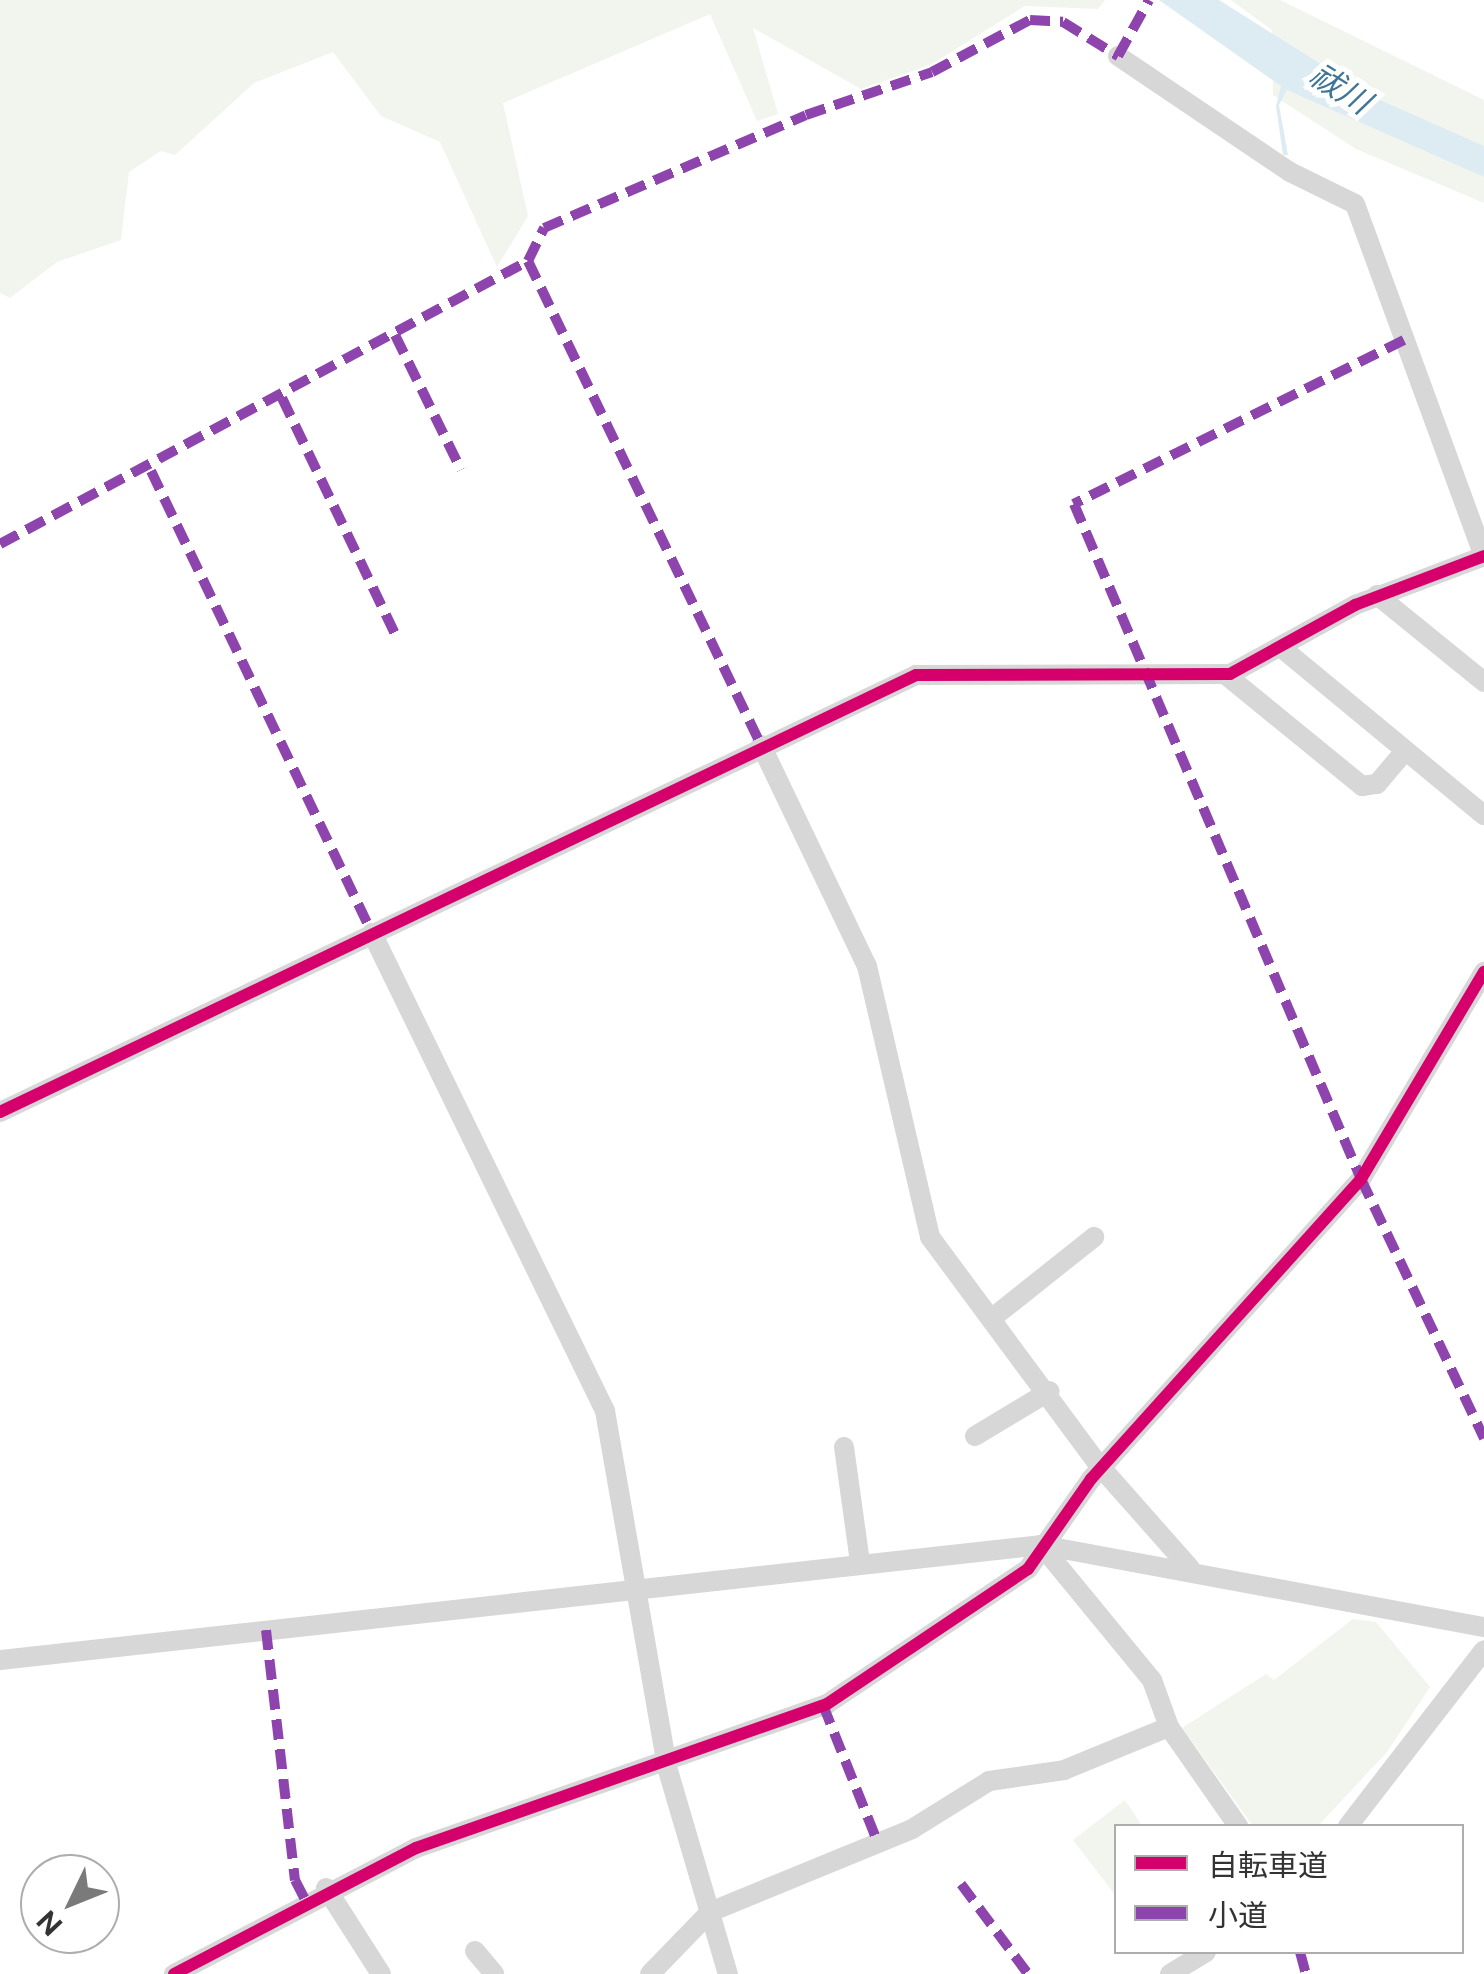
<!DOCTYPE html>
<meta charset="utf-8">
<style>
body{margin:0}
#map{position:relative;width:1484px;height:1974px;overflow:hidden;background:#fff;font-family:"Public Sans","Noto Sans JP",sans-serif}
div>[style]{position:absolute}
.green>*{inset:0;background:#f1f5ed}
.water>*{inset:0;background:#ddebf3}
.minor>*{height:20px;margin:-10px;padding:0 10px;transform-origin:10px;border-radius:10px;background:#d7d7d7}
.quiet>*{height:10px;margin-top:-5px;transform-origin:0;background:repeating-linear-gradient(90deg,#8e44ad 0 20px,transparent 0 30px)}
.cycleway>*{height:12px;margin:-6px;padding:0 6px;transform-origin:6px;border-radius:6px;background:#d6006c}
span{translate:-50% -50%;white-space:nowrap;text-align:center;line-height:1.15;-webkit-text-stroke:10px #fff;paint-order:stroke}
.water-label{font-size:32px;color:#3f7597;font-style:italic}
.legend{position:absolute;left:1114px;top:1824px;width:350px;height:130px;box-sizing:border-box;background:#fff;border:2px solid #adadad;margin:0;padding:12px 18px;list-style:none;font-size:30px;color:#333}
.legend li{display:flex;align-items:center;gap:20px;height:50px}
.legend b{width:50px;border:2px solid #adadad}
.north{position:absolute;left:20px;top:1854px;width:100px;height:100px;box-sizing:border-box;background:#fff;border:2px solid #adadad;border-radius:50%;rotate:227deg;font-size:28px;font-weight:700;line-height:40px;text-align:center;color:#333}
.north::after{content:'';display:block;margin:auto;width:35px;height:45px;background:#7a7a7a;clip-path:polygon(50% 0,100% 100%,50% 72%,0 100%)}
</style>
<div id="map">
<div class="green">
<i style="clip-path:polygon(0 0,1105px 0,1098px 9px,1025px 6px,932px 64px,861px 89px,753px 28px,778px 114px,757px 121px,710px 14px,503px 103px,528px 216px,497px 267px,440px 142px,381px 116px,333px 52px,254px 83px,175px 155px,161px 151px,129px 172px,121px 240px,57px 262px,10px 298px,0 293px)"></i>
<i style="clip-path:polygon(1231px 0,1280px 0,1484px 100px,1484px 203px,1356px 149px,1273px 95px,1272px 30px)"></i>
<i style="clip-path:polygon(1353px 1619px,1376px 1622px,1430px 1687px,1387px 1752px,1318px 1826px,1253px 1826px,1182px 1728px,1266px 1674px,1274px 1680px)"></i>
<i style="clip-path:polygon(1125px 1800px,1142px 1826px,1116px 1826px,1116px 1896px,1073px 1840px)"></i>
</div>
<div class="water">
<i style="clip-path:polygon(1159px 0,1219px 0,1373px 97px,1484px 146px,1484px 177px,1287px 90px,1279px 105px,1288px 155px,1283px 155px,1276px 106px,1281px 86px)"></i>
</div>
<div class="minor">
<i style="left:1118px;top:56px;width:207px;rotate:34deg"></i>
<i style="left:1290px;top:172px;width:72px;rotate:26.2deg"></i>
<i style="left:1355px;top:204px;width:376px;rotate:69.9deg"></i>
<i style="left:1377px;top:595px;width:138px;rotate:39.1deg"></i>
<i style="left:1283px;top:649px;width:261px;rotate:39.6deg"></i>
<i style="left:1226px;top:675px;width:176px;rotate:39.2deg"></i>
<i style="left:1362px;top:786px;width:15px;rotate:-8deg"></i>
<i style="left:1377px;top:784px;width:42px;rotate:-49.8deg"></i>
<i style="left:761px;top:745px;width:245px;rotate:64.4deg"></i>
<i style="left:867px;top:966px;width:278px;rotate:76.9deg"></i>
<i style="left:930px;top:1237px;width:281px;rotate:53.5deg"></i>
<i style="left:1097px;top:1463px;width:140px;rotate:48.5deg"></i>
<i style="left:372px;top:933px;width:532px;rotate:64.01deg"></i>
<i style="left:605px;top:1411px;width:361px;rotate:80.1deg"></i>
<i style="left:667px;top:1767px;width:216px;rotate:73.6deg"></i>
<i style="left:0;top:1112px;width:1015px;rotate:-25.5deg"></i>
<i style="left:916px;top:675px;width:314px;rotate:-0.2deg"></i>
<i style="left:1230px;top:674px;width:143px;rotate:-28.9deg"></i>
<i style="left:1355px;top:605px;width:138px;rotate:-20.8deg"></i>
<i style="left:991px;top:1319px;width:132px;rotate:-38.5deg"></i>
<i style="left:975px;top:1436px;width:87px;rotate:-31deg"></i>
<i style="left:844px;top:1447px;width:117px;rotate:82.1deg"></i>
<i style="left:1041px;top:1545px;width:175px;rotate:50.6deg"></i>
<i style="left:1152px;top:1680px;width:50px;rotate:70.1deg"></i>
<i style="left:1169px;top:1727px;width:121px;rotate:55.1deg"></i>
<i style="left:0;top:1660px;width:1047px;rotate:-6.3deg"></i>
<i style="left:1041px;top:1545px;width:451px;rotate:10.5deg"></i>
<i style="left:1348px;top:1826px;width:222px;rotate:-52.3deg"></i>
<i style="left:326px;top:1888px;width:102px;rotate:57.4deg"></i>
<i style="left:475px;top:1951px;width:30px;rotate:50deg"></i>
<i style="left:174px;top:1974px;width:273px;rotate:-27.5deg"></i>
<i style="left:416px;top:1848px;width:435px;rotate:-19.3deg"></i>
<i style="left:827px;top:1704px;width:242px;rotate:-33.9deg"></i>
<i style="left:1028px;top:1569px;width:110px;rotate:-55deg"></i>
<i style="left:1091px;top:1479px;width:404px;rotate:-48deg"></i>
<i style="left:1361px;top:1179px;width:241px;rotate:-59.3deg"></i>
<i style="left:650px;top:1974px;width:86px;rotate:-45.9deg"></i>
<i style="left:710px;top:1912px;width:218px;rotate:-22.3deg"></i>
<i style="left:912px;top:1829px;width:91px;rotate:-31.9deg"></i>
<i style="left:989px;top:1781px;width:76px;rotate:-8.3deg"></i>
<i style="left:1064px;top:1770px;width:113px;rotate:-22.3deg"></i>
<i style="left:1170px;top:1974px;width:42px;rotate:-31.4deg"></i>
</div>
<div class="quiet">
<i style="left:528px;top:261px;width:37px;rotate:-64deg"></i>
<i style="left:544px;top:228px;width:285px;rotate:-23.3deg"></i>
<i style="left:806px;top:115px;width:133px;rotate:-18.8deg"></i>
<i style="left:932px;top:72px;width:111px;rotate:-28deg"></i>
<i style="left:1030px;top:20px;width:33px;rotate:3deg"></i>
<i style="left:1063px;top:22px;width:65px;rotate:31.7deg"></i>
<i style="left:1118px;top:56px;width:64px;rotate:-61deg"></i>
<i style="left:395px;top:335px;width:150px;rotate:63.9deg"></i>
<i style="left:1404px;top:340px;width:369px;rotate:153.6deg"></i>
<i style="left:1074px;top:504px;width:733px;rotate:66.97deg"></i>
<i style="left:1361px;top:1179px;width:287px;rotate:64.6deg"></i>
<i style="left:282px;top:398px;width:262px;rotate:64.4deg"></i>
<i style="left:151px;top:471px;width:512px;rotate:64.44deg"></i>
<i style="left:0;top:544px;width:599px;rotate:-28.19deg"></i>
<i style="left:528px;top:261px;width:537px;rotate:64.29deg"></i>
<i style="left:266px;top:1630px;width:252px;rotate:83.4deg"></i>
<i style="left:295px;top:1880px;width:22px;rotate:63deg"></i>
<i style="left:823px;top:1705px;width:146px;rotate:68.3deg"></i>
<i style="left:961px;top:1884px;width:112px;rotate:53.3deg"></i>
<i style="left:1300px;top:1952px;width:23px;rotate:75deg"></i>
</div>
<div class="cycleway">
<i style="left:0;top:1112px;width:1015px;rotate:-25.5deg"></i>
<i style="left:916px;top:675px;width:314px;rotate:-0.2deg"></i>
<i style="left:1230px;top:674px;width:143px;rotate:-28.9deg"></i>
<i style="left:1355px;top:605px;width:138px;rotate:-20.8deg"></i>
<i style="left:174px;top:1974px;width:273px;rotate:-27.5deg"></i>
<i style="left:416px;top:1848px;width:435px;rotate:-19.3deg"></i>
<i style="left:827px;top:1704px;width:242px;rotate:-33.9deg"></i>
<i style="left:1028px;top:1569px;width:110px;rotate:-55deg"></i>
<i style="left:1091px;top:1479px;width:404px;rotate:-48deg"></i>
<i style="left:1361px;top:1179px;width:241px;rotate:-59.3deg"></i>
</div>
<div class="water-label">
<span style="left:1340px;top:89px;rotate:32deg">祓川</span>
</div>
<ul class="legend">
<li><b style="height:12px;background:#d6006c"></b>自転車道</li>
<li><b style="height:12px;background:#8e44ad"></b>小道</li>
</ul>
<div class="north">N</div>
</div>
